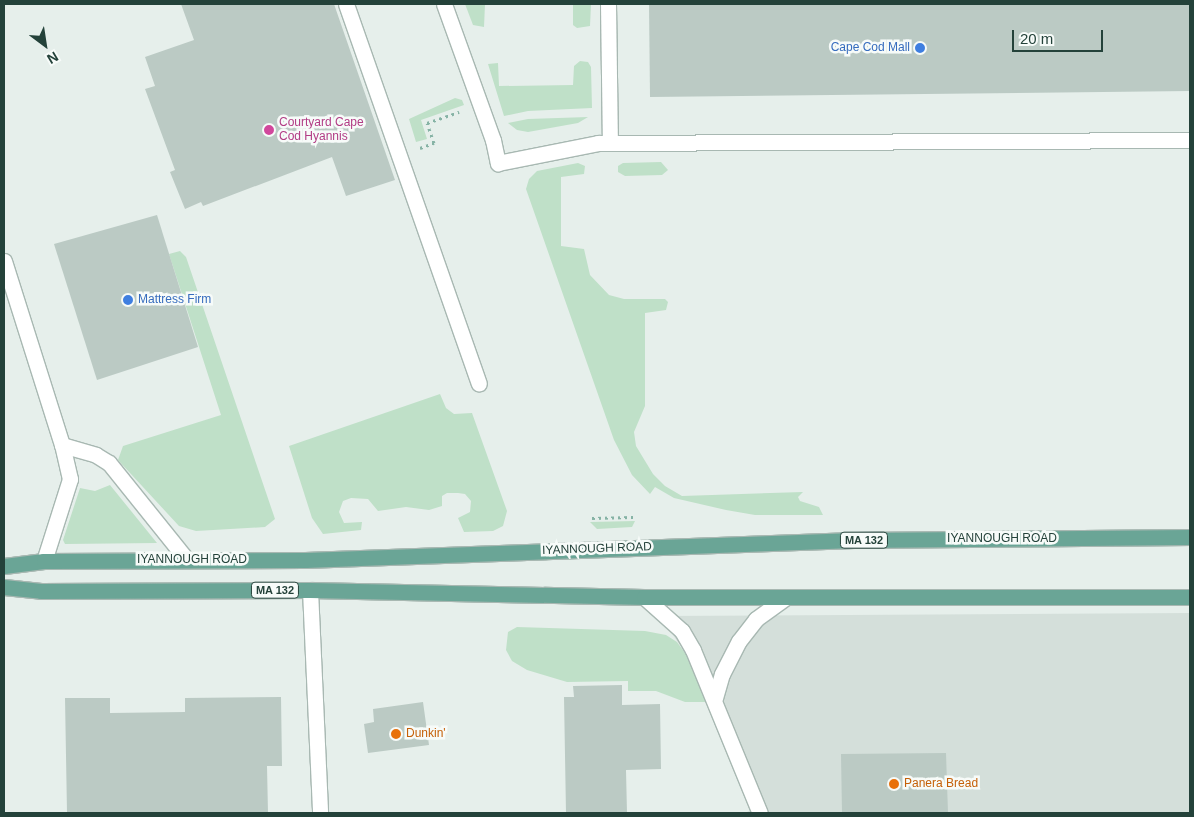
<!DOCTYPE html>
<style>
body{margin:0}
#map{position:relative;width:1194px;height:817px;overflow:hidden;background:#e6efeb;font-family:Helvetica,sans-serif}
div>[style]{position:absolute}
.built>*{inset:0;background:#d4dfda}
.green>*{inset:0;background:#bfe0c8}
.building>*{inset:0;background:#bbcac4}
.path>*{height:3px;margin-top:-1.5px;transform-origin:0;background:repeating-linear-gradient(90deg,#86b3a5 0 2.5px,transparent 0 6.5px)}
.roads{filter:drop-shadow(1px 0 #a8b8b2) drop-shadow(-1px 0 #a8b8b2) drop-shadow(0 1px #a8b8b2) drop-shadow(0 -1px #a8b8b2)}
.lane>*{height:15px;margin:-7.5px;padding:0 7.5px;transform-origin:7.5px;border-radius:7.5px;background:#fff}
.primary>*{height:15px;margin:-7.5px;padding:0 7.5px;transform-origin:7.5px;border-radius:7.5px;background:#6aa596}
.dots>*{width:14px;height:14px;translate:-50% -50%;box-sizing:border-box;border:2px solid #f7fbf9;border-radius:50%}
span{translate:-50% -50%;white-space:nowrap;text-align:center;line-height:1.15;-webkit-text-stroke:5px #f7fbf9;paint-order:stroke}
.shield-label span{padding:1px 4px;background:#f7fbf9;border:1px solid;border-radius:4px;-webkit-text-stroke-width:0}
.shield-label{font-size:11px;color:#24423a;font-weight:700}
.shop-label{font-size:12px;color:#366cbe}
.right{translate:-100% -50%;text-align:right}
.left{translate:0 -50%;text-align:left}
.hotel-label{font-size:12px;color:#b23c85}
.street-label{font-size:12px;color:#24423a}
.food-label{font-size:12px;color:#c56008}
.frame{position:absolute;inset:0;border:5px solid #24423a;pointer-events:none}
.north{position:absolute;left:20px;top:20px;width:50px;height:50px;-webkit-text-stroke:4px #f7fbf9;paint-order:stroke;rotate:149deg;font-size:14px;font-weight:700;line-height:20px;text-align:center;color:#24423a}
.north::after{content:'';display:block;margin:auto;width:18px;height:22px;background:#24423a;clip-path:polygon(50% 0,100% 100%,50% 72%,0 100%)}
.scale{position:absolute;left:1012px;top:30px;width:91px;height:22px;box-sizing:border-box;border:2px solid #24423a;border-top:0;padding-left:6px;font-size:15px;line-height:18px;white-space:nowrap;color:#24423a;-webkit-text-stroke:4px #f7fbf9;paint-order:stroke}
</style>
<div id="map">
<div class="built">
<i style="clip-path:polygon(1190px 613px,1190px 813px,745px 813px,753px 809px,682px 648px,660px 616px)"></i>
</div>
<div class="green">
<i style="clip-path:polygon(465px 4px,485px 4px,484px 27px,473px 25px)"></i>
<i style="clip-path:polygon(573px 4px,591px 4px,590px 26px,577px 28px,573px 25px)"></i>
<i style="clip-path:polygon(580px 61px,588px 62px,591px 67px,592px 108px,528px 111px,504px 116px,488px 64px,498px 63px,499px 86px,573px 85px,574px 66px)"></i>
<i style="clip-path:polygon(455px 98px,462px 100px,464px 105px,421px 120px,427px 139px,416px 142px,409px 119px)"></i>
<i style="clip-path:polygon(588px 117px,578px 123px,528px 132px,517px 130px,508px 123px,528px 119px)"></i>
<i style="clip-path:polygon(661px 162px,668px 170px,662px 175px,625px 176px,618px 172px,618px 166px,623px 163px)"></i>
<i style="clip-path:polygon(578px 163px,585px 166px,584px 174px,561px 177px,561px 246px,584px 249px,590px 275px,609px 295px,624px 299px,665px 299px,668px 302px,666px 310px,645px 313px,645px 406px,634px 432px,636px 446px,653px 474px,665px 486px,682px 496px,803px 492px,798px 497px,800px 501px,819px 507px,823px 515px,755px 515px,726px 510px,674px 498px,655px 487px,650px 494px,632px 475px,614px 440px,526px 189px,529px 179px,537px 171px)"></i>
<i style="clip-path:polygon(180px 251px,186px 257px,275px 519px,265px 527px,196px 531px,179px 526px,118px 460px,123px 446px,221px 415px,169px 254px)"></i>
<i style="clip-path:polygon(440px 394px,446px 408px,454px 414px,472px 413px,507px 511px,503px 526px,493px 531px,464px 532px,458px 518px,470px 512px,471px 501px,465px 494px,458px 493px,447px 493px,442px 496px,442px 506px,429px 510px,406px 507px,378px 511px,368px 499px,351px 498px,343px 501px,339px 512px,344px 523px,362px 522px,361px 530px,323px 534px,312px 518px,289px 446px)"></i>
<i style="clip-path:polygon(110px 485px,157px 543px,65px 544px,63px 540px,80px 488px,95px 491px)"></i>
<i style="clip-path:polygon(635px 521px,632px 527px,597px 529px,590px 522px)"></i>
<i style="clip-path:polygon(517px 627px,645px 631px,666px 635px,677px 642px,688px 657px,706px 702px,685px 702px,656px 691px,628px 691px,628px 681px,567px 682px,527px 670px,512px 661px,506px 650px,508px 632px)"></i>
</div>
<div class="building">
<i style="clip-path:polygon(181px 4px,334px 4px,395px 180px,346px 196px,332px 157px,203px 206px,201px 202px,185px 209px,170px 172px,175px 170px,145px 89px,155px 86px,145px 57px,194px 40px)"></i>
<i style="clip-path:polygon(649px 4px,1190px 4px,1190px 91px,650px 97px)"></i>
<i style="clip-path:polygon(157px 215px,198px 347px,97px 380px,54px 244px)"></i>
<i style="clip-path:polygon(622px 685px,622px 705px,660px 704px,661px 769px,626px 770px,627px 813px,566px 813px,564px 697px,574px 697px,573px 686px)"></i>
<i style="clip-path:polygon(281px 697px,282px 766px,267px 766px,268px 813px,67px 813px,65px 698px,110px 698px,110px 713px,185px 712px,185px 698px)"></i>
<i style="clip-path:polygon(423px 702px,429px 745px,368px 753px,364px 724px,374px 722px,373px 709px)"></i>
<i style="clip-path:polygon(946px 753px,948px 813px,842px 813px,841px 754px)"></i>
</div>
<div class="path">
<i style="left:420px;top:148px;width:15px;rotate:-20deg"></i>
<i style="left:434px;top:143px;width:21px;rotate:-109deg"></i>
<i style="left:427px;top:123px;width:34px;rotate:-19deg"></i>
<i style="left:592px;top:518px;width:41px;rotate:-1.4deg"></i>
</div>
<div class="roads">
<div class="lane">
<i style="left:346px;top:4px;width:402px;rotate:70.7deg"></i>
<i style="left:444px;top:4px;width:145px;rotate:70.2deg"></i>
<i style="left:493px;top:140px;width:24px;rotate:78deg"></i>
<i style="left:498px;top:163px;width:102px;rotate:-11.3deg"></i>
<i style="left:598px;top:143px;width:592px;rotate:-0.29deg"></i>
<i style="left:608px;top:4px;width:139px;rotate:89.2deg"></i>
<i style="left:4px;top:261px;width:193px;rotate:72.5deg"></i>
<i style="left:44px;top:561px;width:86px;rotate:-72.4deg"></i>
<i style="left:70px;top:479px;width:35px;rotate:-103deg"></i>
<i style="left:62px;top:445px;width:35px;rotate:16deg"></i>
<i style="left:96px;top:455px;width:15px;rotate:32deg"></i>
<i style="left:109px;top:463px;width:124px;rotate:51.2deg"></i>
<i style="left:310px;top:590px;width:223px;rotate:87.4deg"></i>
<i style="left:644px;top:597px;width:51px;rotate:41.8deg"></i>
<i style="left:682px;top:631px;width:22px;rotate:60deg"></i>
<i style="left:693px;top:650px;width:176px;rotate:67.7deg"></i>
<i style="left:715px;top:698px;width:25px;rotate:-74deg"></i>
<i style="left:722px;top:674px;width:37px;rotate:-63deg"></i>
<i style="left:739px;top:641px;width:28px;rotate:-52deg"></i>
<i style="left:756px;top:619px;width:36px;rotate:-36deg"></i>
</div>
<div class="primary">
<i style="left:4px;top:566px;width:40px;rotate:-7.1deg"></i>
<i style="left:44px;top:561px;width:261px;rotate:-0.2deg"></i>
<i style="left:305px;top:560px;width:549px;rotate:-2.09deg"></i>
<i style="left:854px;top:540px;width:336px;rotate:-0.5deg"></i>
<i style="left:4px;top:587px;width:37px;rotate:6deg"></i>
<i style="left:41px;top:591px;width:269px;rotate:-0.2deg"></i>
<i style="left:310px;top:590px;width:334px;rotate:1.2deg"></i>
<i style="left:644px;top:597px;width:546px"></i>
</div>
</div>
<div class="dots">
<i style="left:920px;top:48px;background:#3f7fe0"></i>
<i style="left:269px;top:130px;background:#d1479c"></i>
<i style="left:128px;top:300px;background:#3f7fe0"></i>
<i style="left:396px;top:734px;background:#e8710a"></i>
<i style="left:894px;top:784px;background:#e8710a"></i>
</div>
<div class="shield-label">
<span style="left:864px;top:540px">MA 132</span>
<span style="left:275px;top:590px">MA 132</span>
</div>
<div class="shop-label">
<span class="right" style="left:910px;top:48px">Cape Cod Mall</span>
<span class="left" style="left:138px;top:300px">Mattress Firm</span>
</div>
<div class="hotel-label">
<span class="left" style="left:279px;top:130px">Courtyard Cape<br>Cod Hyannis</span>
</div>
<div class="street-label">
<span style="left:1002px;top:539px">IYANNOUGH ROAD</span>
<span style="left:597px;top:549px;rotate:-2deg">IYANNOUGH ROAD</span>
<span style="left:192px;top:560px">IYANNOUGH ROAD</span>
</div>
<div class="food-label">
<span class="left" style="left:406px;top:734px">Dunkin'</span>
<span class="left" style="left:904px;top:784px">Panera Bread</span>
</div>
<div class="frame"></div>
<div class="north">N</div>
<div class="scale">20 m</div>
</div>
